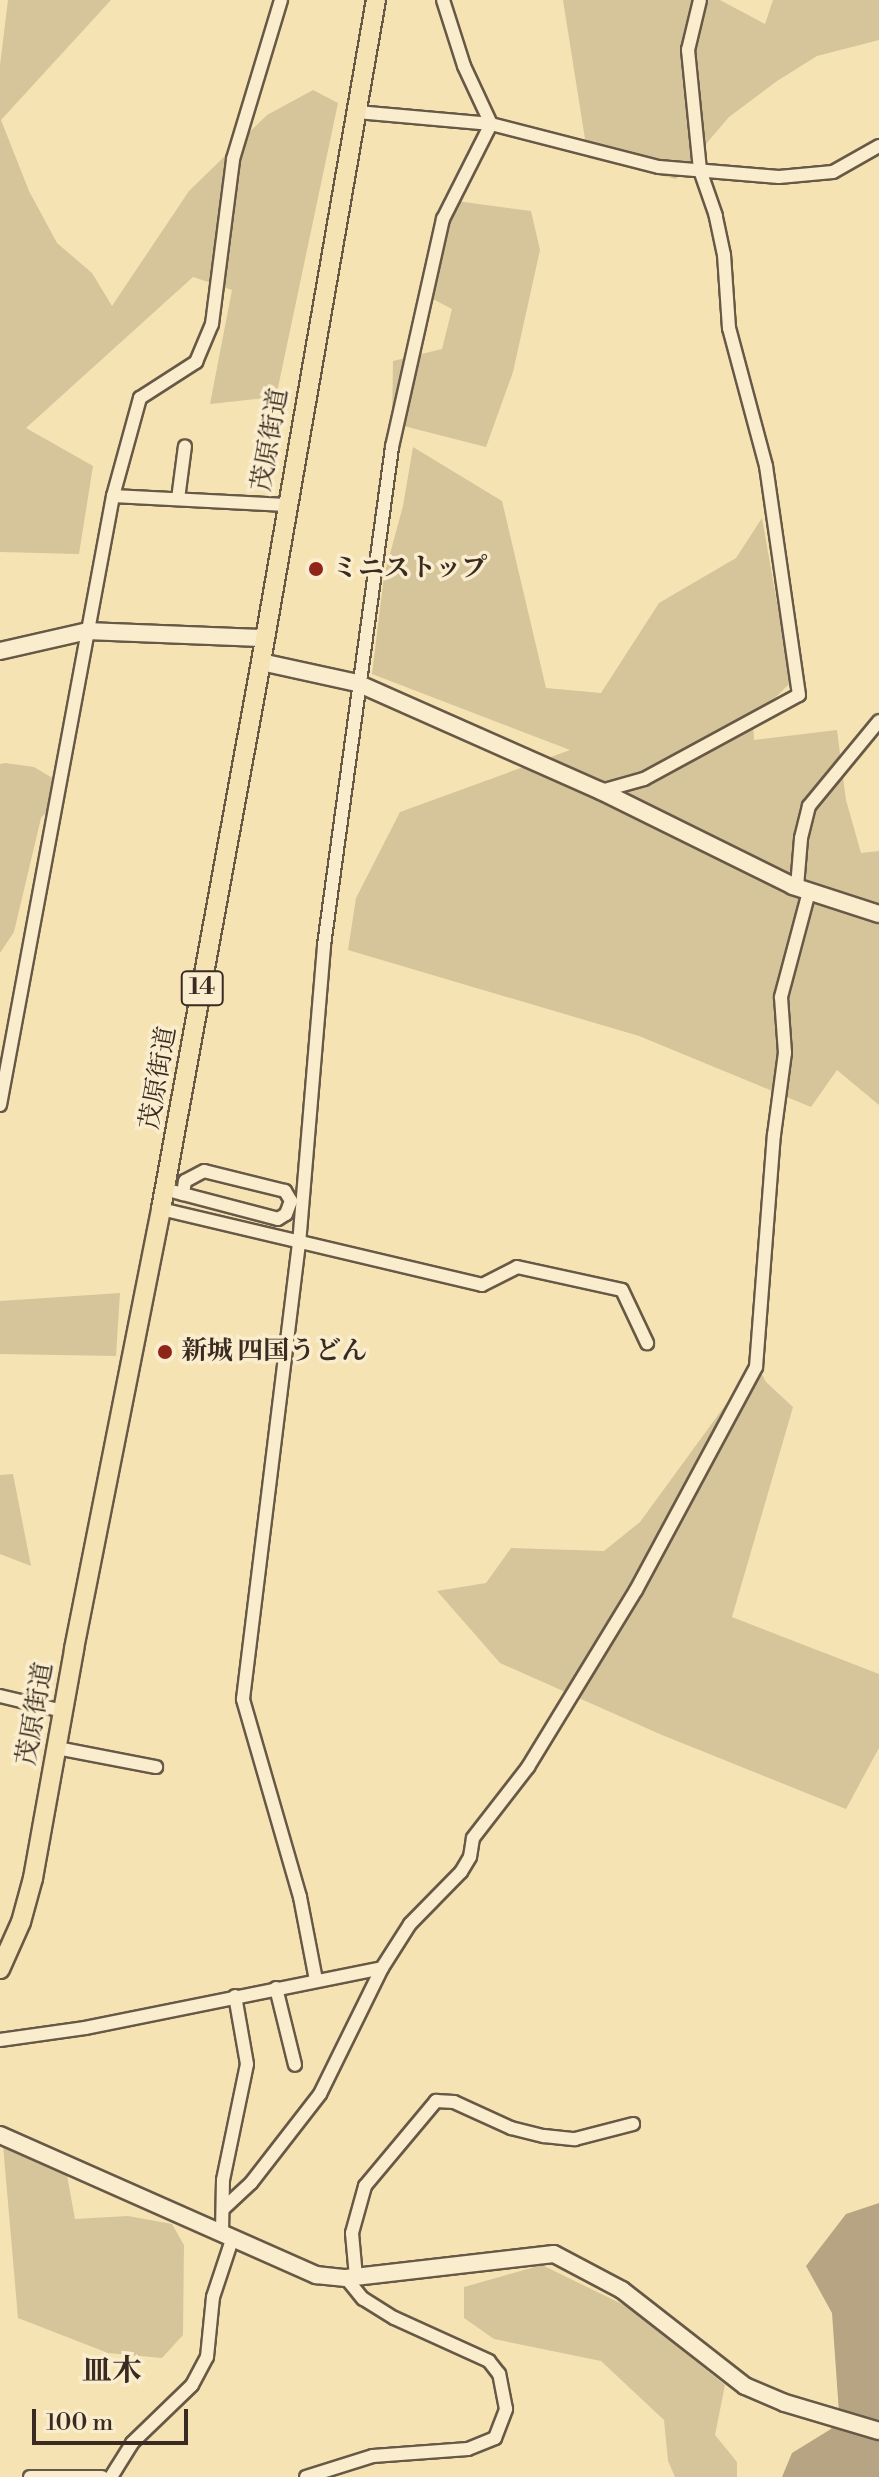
<!DOCTYPE html>
<meta charset="utf-8">
<style>
body{margin:0}
#map{position:relative;width:879px;height:2477px;overflow:hidden;background:#f6e3b4;font-family:"Libre Bodoni","Noto Serif JP",serif}
div>[style]{position:absolute}
.green>*{inset:0;background:#d6c49b}
.water>*{inset:0;background:#b6a482}
.roads{filter:drop-shadow(2px 0 #685946) drop-shadow(-2px 0 #685946) drop-shadow(0 2px #685946) drop-shadow(0 -2px #685946)}
.street>*{height:12px;margin:-6px;padding:0 6px;transform-origin:6px;border-radius:6px;background:#f9edce}
.secondary>*{height:16px;margin:-8px;padding:0 8px;transform-origin:8px;border-radius:8px;background:#f9edce}
.primary>*{height:18px;margin:-9px;padding:0 9px;transform-origin:9px;border-radius:9px;background:#f6e3b4}
.dots>*{width:22px;height:22px;translate:-50% -50%;box-sizing:border-box;border:4px solid #f9edce;border-radius:50%}
span{translate:-50% -50%;white-space:nowrap;text-align:center;line-height:1.15;-webkit-text-stroke:7px #f9edce;paint-order:stroke}
.shield-label span{padding:2px 6px;background:#f9edce;border:2px solid;border-radius:6px;-webkit-text-stroke-width:0}
.shield-label{font-size:24px;color:#392b22;font-weight:700}
.street-label{font-size:26px;color:#392b22}
.poi-label{font-size:26px;color:#392b22;font-weight:700}
.left{translate:0 -50%;text-align:left}
.quarter-label{font-size:30px;color:#392b22;font-weight:700}
.scale{position:absolute;left:32px;top:2409px;width:156px;height:36px;box-sizing:border-box;border:4px solid #392b22;border-top:0;padding-left:10px;font-size:24px;line-height:28px;white-space:nowrap;color:#392b22;-webkit-text-stroke:6px #f9edce;paint-order:stroke}
</style>
<div id="map">
<div class="green">
<i style="clip-path:polygon(8px 0,111px 0,1px 120px,29px 191px,57px 243px,92px 273px,112px 306px,189px 191px,267px 115px,313px 90px,338px 103px,276px 397px,210px 404px,232px 290px,193px 277px,26px 428px,93px 466px,79px 554px,0 552px,0 65px)"></i>
<i style="clip-path:polygon(563px 0,720px 0,765px 24px,773px 0,879px 0,879px 40px,817px 56px,777px 81px,729px 117px,676px 179px,588px 158px)"></i>
<i style="clip-path:polygon(449px 200px,531px 211px,540px 250px,513px 372px,486px 447px,392px 423px,393px 361px,442px 349px,452px 309px,427px 296px)"></i>
<i style="clip-path:polygon(413px 447px,502px 501px,546px 688px,601px 693px,659px 603px,736px 558px,762px 518px,780px 620px,800px 673px,753px 720px,754px 740px,837px 730px,846px 800px,861px 853px,879px 851px,879px 1105px,837px 1070px,811px 1107px,639px 1036px,348px 950px,356px 898px,400px 812px,570px 750px,372px 674px,384px 576px,403px 506px)"></i>
<i style="clip-path:polygon(5px 763px,34px 767px,54px 779px,57px 800px,41px 818px,14px 932px,0 953px,0 764px)"></i>
<i style="clip-path:polygon(120px 1293px,116px 1356px,0 1354px,0 1301px)"></i>
<i style="clip-path:polygon(756px 1363px,766px 1382px,793px 1407px,732px 1617px,879px 1674px,879px 1748px,846px 1809px,662px 1735px,500px 1663px,437px 1591px,486px 1583px,511px 1548px,604px 1551px,640px 1522px)"></i>
<i style="clip-path:polygon(13px 1474px,31px 1566px,0 1554px,0 1475px)"></i>
<i style="clip-path:polygon(15px 2131px,64px 2159px,75px 2219px,128px 2216px,172px 2224px,184px 2245px,183px 2335px,162px 2358px,108px 2353px,18px 2318px,3px 2145px)"></i>
<i style="clip-path:polygon(542px 2265px,628px 2307px,725px 2385px,715px 2435px,737px 2462px,737px 2477px,675px 2477px,668px 2461px,664px 2420px,601px 2361px,494px 2339px,464px 2318px,464px 2287px)"></i>
</div>
<div class="water">
<i style="clip-path:polygon(879px 2203px,879px 2477px,782px 2477px,792px 2453px,831px 2429px,839px 2413px,832px 2313px,806px 2266px,846px 2214px)"></i>
</div>
<div class="roads">
<div class="street">
<i style="left:443px;top:0;width:69px;rotate:72.3deg"></i>
<i style="left:464px;top:66px;width:64px;rotate:65deg"></i>
<i style="left:357px;top:112px;width:135px;rotate:5.1deg"></i>
<i style="left:491px;top:124px;width:173px;rotate:14.4deg"></i>
<i style="left:659px;top:167px;width:120px;rotate:4.8deg"></i>
<i style="left:779px;top:177px;width:54px;rotate:-5.3deg"></i>
<i style="left:833px;top:172px;width:53px;rotate:-29.5deg"></i>
<i style="left:113px;top:496px;width:173px;rotate:3deg"></i>
<i style="left:178px;top:499px;width:53px;rotate:-82.5deg"></i>
<i style="left:601px;top:791px;width:45px;rotate:-15.6deg"></i>
<i style="left:644px;top:779px;width:176px;rotate:-28.5deg"></i>
<i style="left:799px;top:695px;width:231px;rotate:-98.2deg"></i>
<i style="left:766px;top:466px;width:143px;rotate:-105deg"></i>
<i style="left:729px;top:328px;width:73px;rotate:-93.9deg"></i>
<i style="left:724px;top:255px;width:40px;rotate:-102deg"></i>
<i style="left:716px;top:216px;width:49px;rotate:-109.2deg"></i>
<i style="left:700px;top:170px;width:121px;rotate:-95.7deg"></i>
<i style="left:688px;top:50px;width:51px;rotate:-76.5deg"></i>
<i style="left:797px;top:887px;width:49px;rotate:-85.3deg"></i>
<i style="left:801px;top:838px;width:33px;rotate:-76deg"></i>
<i style="left:809px;top:806px;width:110px;rotate:-50.5deg"></i>
<i style="left:0;top:1105px;width:619px;rotate:-79.49deg"></i>
<i style="left:113px;top:496px;width:102px;rotate:-74.6deg"></i>
<i style="left:140px;top:398px;width:67px;rotate:-32.7deg"></i>
<i style="left:196px;top:362px;width:41px;rotate:-67.2deg"></i>
<i style="left:212px;top:324px;width:166px;rotate:-82.7deg"></i>
<i style="left:233px;top:159px;width:166px;rotate:-73.2deg"></i>
<i style="left:165px;top:1189px;width:19px;rotate:16deg"></i>
<i style="left:183px;top:1194px;width:98px;rotate:14.7deg"></i>
<i style="left:278px;top:1219px;width:9px;rotate:-32deg"></i>
<i style="left:286px;top:1214px;width:14px;rotate:-69deg"></i>
<i style="left:291px;top:1201px;width:12px;rotate:-121deg"></i>
<i style="left:285px;top:1191px;width:83px;rotate:-166.1deg"></i>
<i style="left:204px;top:1171px;width:21px;rotate:152deg"></i>
<i style="left:185px;top:1181px;width:13px;rotate:99deg"></i>
<i style="left:161px;top:1209px;width:330px;rotate:13.3deg"></i>
<i style="left:482px;top:1285px;width:39px;rotate:-27deg"></i>
<i style="left:517px;top:1267px;width:107px;rotate:12.4deg"></i>
<i style="left:622px;top:1290px;width:59px;rotate:64.7deg"></i>
<i style="left:0;top:1696px;width:65px;rotate:13.4deg"></i>
<i style="left:57px;top:1748px;width:101px;rotate:10.9deg"></i>
<i style="left:316px;top:1980px;width:85px;rotate:-100.9deg"></i>
<i style="left:300px;top:1897px;width:206px;rotate:-106.1deg"></i>
<i style="left:243px;top:1699px;width:458px;rotate:-83deg"></i>
<i style="left:299px;top:1244px;width:300px;rotate:-85.2deg"></i>
<i style="left:324px;top:945px;width:503px;rotate:-82.22deg"></i>
<i style="left:392px;top:447px;width:234px;rotate:-77.4deg"></i>
<i style="left:443px;top:219px;width:106px;rotate:-63.2deg"></i>
<i style="left:276px;top:1988px;width:79px;rotate:76.1deg"></i>
<i style="left:0;top:2040px;width:86px;rotate:-8deg"></i>
<i style="left:85px;top:2028px;width:303px;rotate:-11.4deg"></i>
<i style="left:382px;top:1968px;width:52px;rotate:-57.5deg"></i>
<i style="left:410px;top:1924px;width:73px;rotate:-45.6deg"></i>
<i style="left:461px;top:1872px;width:17px;rotate:-59deg"></i>
<i style="left:470px;top:1857px;width:19px;rotate:-81deg"></i>
<i style="left:473px;top:1838px;width:90px;rotate:-52.2deg"></i>
<i style="left:528px;top:1767px;width:207px;rotate:-58.6deg"></i>
<i style="left:636px;top:1590px;width:253px;rotate:-61.7deg"></i>
<i style="left:756px;top:1367px;width:233px;rotate:-85.6deg"></i>
<i style="left:774px;top:1135px;width:83px;rotate:-82.4deg"></i>
<i style="left:785px;top:1053px;width:56px;rotate:-94.1deg"></i>
<i style="left:781px;top:997px;width:109px;rotate:-75.1deg"></i>
<i style="left:223px;top:2209px;width:38px;rotate:-43deg"></i>
<i style="left:251px;top:2183px;width:113px;rotate:-52.2deg"></i>
<i style="left:320px;top:2094px;width:140px;rotate:-63.8deg"></i>
<i style="left:222px;top:2232px;width:52px;rotate:-88.9deg"></i>
<i style="left:223px;top:2180px;width:118px;rotate:-78.3deg"></i>
<i style="left:247px;top:2064px;width:69px;rotate:-100deg"></i>
<i style="left:356px;top:2277px;width:44px;rotate:-95.2deg"></i>
<i style="left:352px;top:2233px;width:49px;rotate:-74.5deg"></i>
<i style="left:365px;top:2186px;width:111px;rotate:-50.1deg"></i>
<i style="left:436px;top:2101px;width:18px;rotate:3deg"></i>
<i style="left:454px;top:2102px;width:63px;rotate:24.5deg"></i>
<i style="left:511px;top:2128px;width:34px;rotate:14deg"></i>
<i style="left:544px;top:2136px;width:31px;rotate:6deg"></i>
<i style="left:575px;top:2139px;width:60px;rotate:-14.5deg"></i>
<i style="left:30px;top:2477px;width:72px"></i>
<i style="left:111px;top:2477px;width:40px;rotate:-58deg"></i>
<i style="left:132px;top:2443px;width:83px;rotate:-44deg"></i>
<i style="left:192px;top:2385px;width:32px;rotate:-62deg"></i>
<i style="left:207px;top:2357px;width:60px;rotate:-84.3deg"></i>
<i style="left:213px;top:2297px;width:63px;rotate:-71.6deg"></i>
<i style="left:306px;top:2477px;width:70px;rotate:-17.4deg"></i>
<i style="left:373px;top:2456px;width:95px;rotate:-4.2deg"></i>
<i style="left:468px;top:2449px;width:29px;rotate:-22deg"></i>
<i style="left:495px;top:2438px;width:31px;rotate:-69deg"></i>
<i style="left:506px;top:2409px;width:36px;rotate:-101deg"></i>
<i style="left:499px;top:2374px;width:16px;rotate:-128deg"></i>
<i style="left:489px;top:2361px;width:104px;rotate:-155.6deg"></i>
<i style="left:394px;top:2318px;width:36px;rotate:-148deg"></i>
<i style="left:363px;top:2299px;width:27px;rotate:-129deg"></i>
</div>
<div class="secondary">
<i style="left:0;top:651px;width:90px;rotate:-12.8deg"></i>
<i style="left:88px;top:631px;width:177px;rotate:2.3deg"></i>
<i style="left:261px;top:662px;width:98px;rotate:12.3deg"></i>
<i style="left:357px;top:683px;width:267px;rotate:23.9deg"></i>
<i style="left:601px;top:791px;width:214px;rotate:26.3deg"></i>
<i style="left:793px;top:886px;width:90px;rotate:18deg"></i>
<i style="left:0;top:2135px;width:346px;rotate:23.9deg"></i>
<i style="left:316px;top:2275px;width:30px;rotate:6deg"></i>
<i style="left:346px;top:2278px;width:209px;rotate:-6.6deg"></i>
<i style="left:554px;top:2254px;width:77px;rotate:27.9deg"></i>
<i style="left:622px;top:2290px;width:156px;rotate:38deg"></i>
<i style="left:745px;top:2386px;width:43px;rotate:23deg"></i>
<i style="left:785px;top:2403px;width:98px;rotate:16.6deg"></i>
</div>
<div class="primary">
<i style="left:0;top:1969px;width:51px;rotate:-65.9deg"></i>
<i style="left:21px;top:1922px;width:46px;rotate:-74.7deg"></i>
<i style="left:33px;top:1878px;width:233px;rotate:-79.8deg"></i>
<i style="left:74px;top:1649px;width:449px;rotate:-78.8deg"></i>
<i style="left:161px;top:1209px;width:556px;rotate:-79.64deg"></i>
<i style="left:261px;top:662px;width:672px;rotate:-80.15deg"></i>
</div>
</div>
<div class="dots">
<i style="left:316px;top:569px;background:#8f2418"></i>
<i style="left:165px;top:1352px;background:#8f2418"></i>
</div>
<div class="shield-label">
<span style="left:202px;top:988px">14</span>
</div>
<div class="street-label">
<span style="left:271px;top:440px;rotate:-80deg">茂原街道</span>
<span style="left:159px;top:1078px;rotate:-80deg">茂原街道</span>
<span style="left:36px;top:1714px;rotate:-80deg">茂原街道</span>
</div>
<div class="poi-label">
<span class="left" style="left:332px;top:569px">ミニストップ</span>
<span class="left" style="left:181px;top:1352px">新城 四国うどん</span>
</div>
<div class="quarter-label">
<span style="left:112px;top:2371px">皿木</span>
</div>
<div class="scale">100 m</div>
</div>
